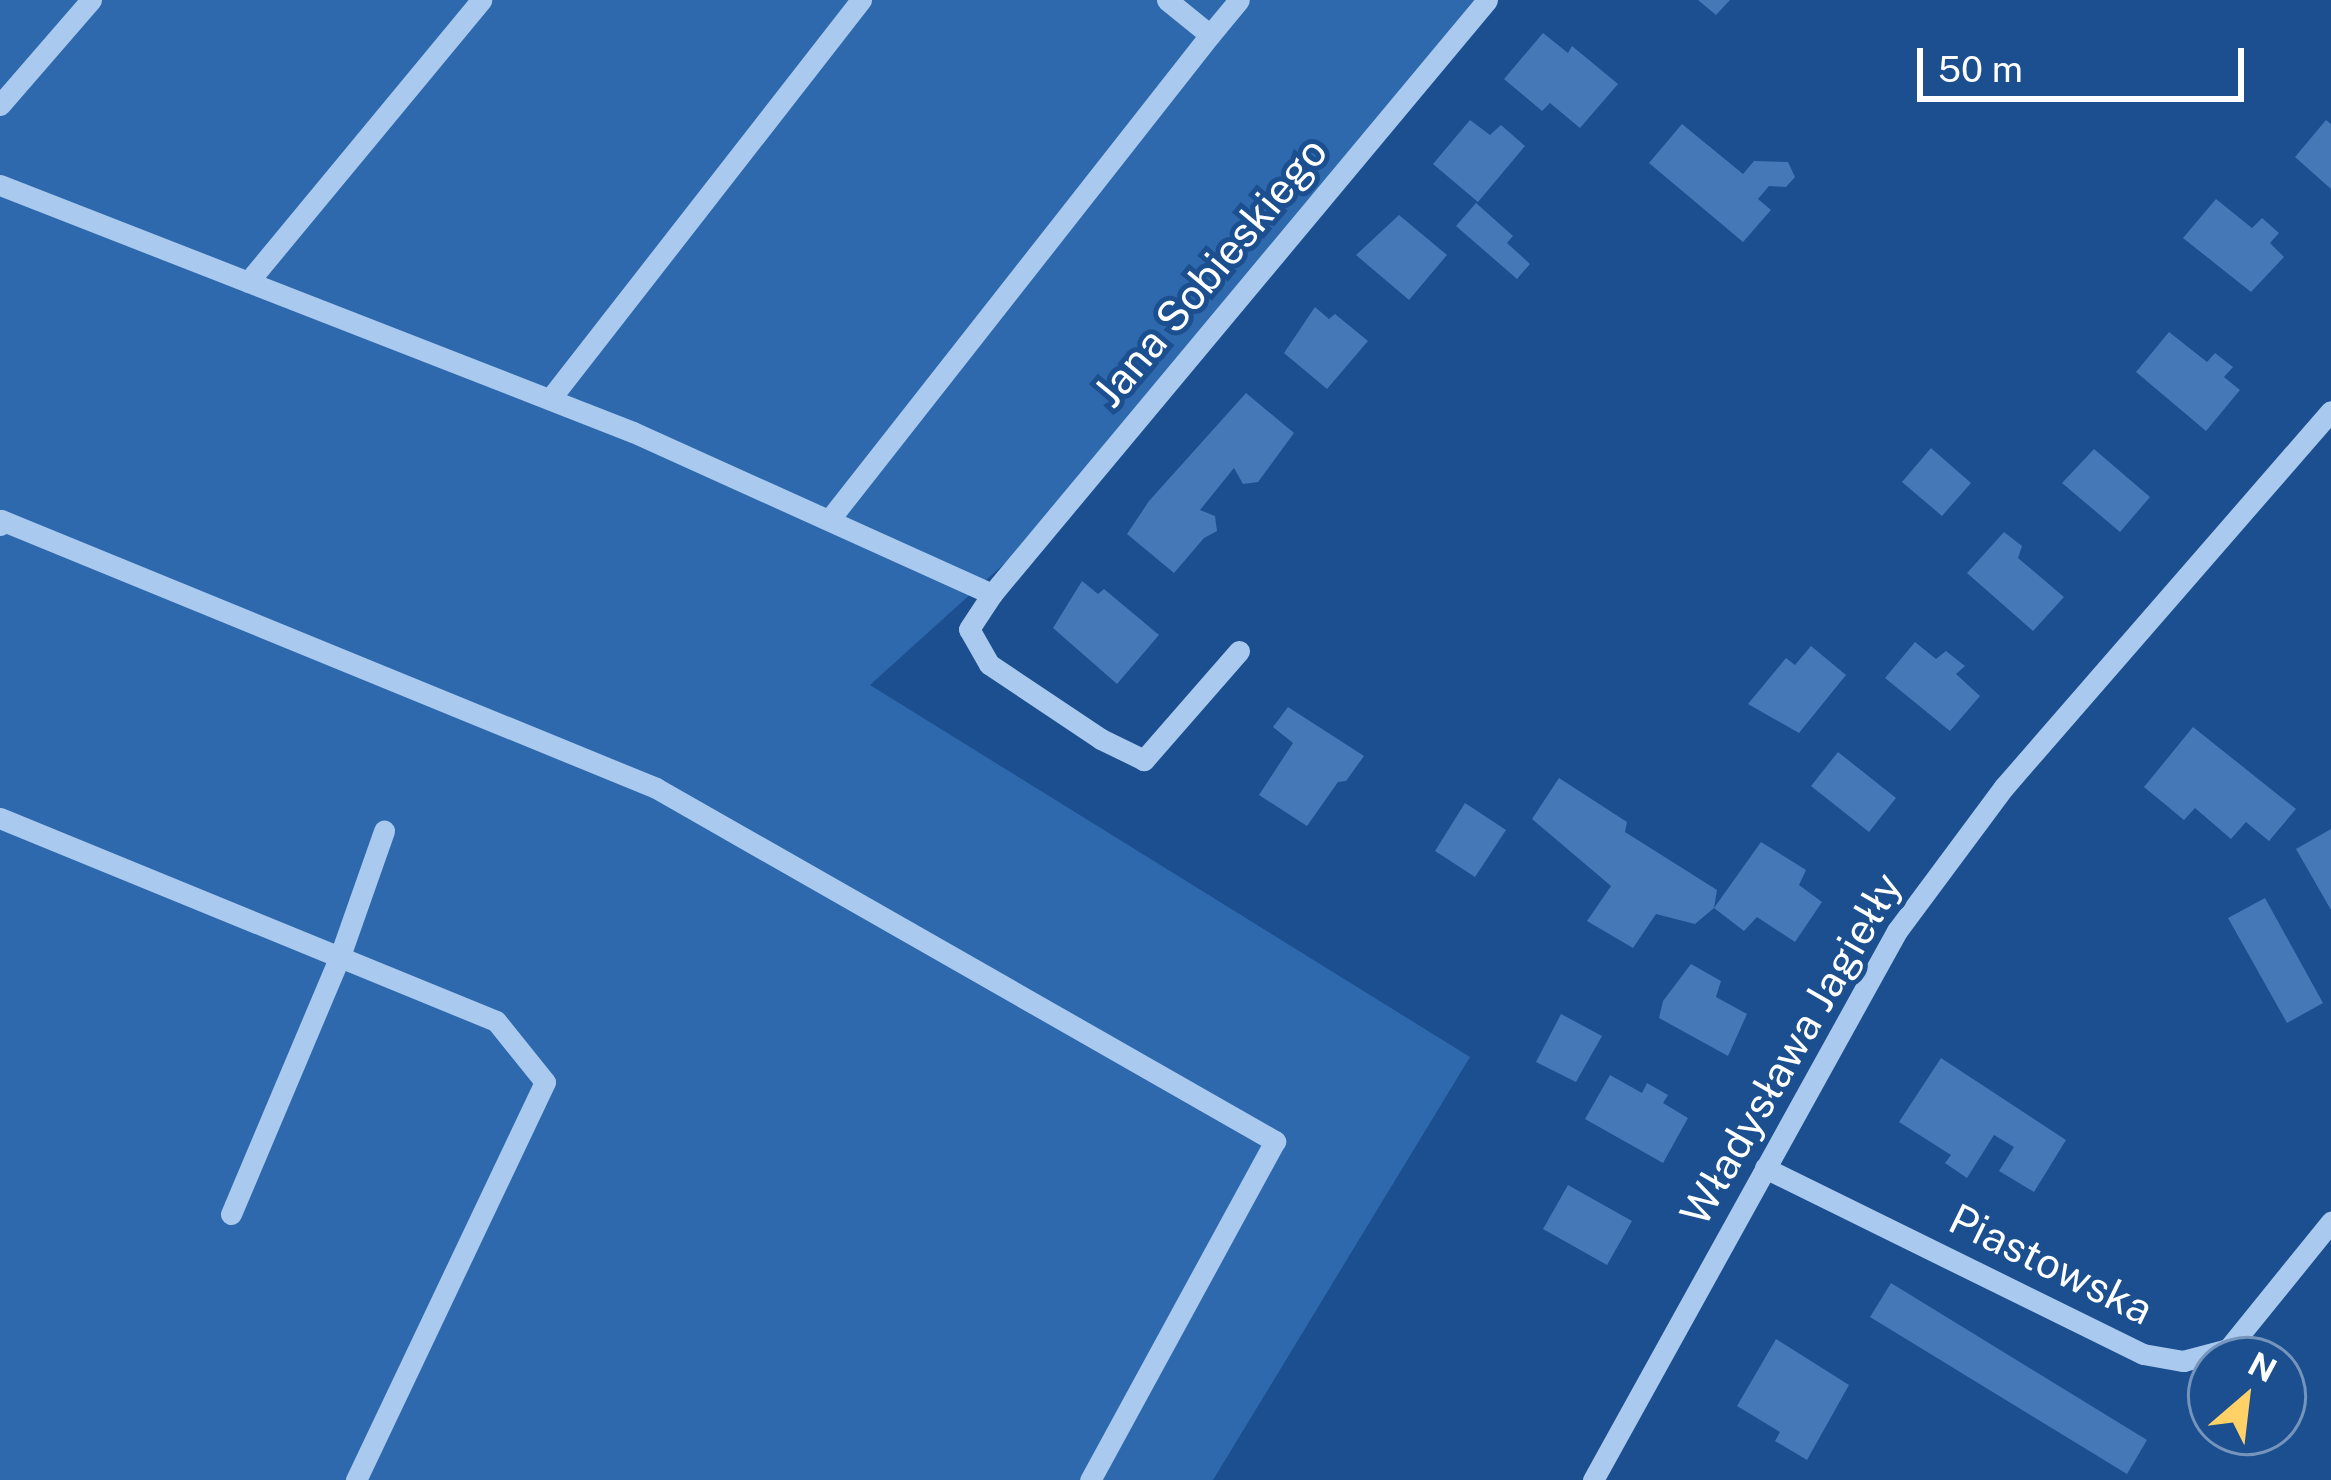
<!DOCTYPE html>
<meta charset="utf-8">
<style>
body{margin:0}
#map{position:relative;width:2331px;height:1480px;overflow:hidden;background:#1b4f8f;font-family:"Public Sans",sans-serif}
div>[style]{position:absolute}
.green>*{inset:0;background:#2e69ad}
.building>*{inset:0;background:#4478b7}
.minor>*{height:21px;margin:-10.5px;padding:0 10.5px;transform-origin:10.5px;border-radius:10.5px;background:#a9c9ee}
span{translate:-50% -50%;white-space:nowrap;text-align:center;line-height:1.15;-webkit-text-stroke:10px #1b4f8f;paint-order:stroke}
.street-label{font-size:42px;color:#fff}
.north{position:absolute;left:2187px;top:1336px;width:120px;height:120px;box-sizing:border-box;background:#1b4f8f;border:3px solid #7695bc;border-radius:50%;rotate:28deg;font-size:33px;font-weight:700;line-height:48px;text-align:center;color:#fff}
.north::after{content:'';display:block;margin:auto;width:42px;height:54px;background:#ffd166;clip-path:polygon(50% 0,100% 100%,50% 72%,0 100%)}
.scale{position:absolute;left:1917px;top:48px;width:327px;height:54px;box-sizing:border-box;border:6px solid #fff;border-top:0;padding-left:15px;font-size:36px;line-height:42px;white-space:nowrap;color:#fff;-webkit-text-stroke:9px #1b4f8f;paint-order:stroke}
</style>
<div id="map">
<div class="green">
<i style="clip-path:polygon(0 0,1474px 0,1057px 516px,870px 685px,1470px 1057px,1213px 1480px,0 1480px)"></i>
</div>
<div class="building">
<i style="clip-path:polygon(1698px 0,1730px 0,1716px 15px)"></i>
<i style="clip-path:polygon(1543px 33px,1568px 53px,1572px 46px,1618px 84px,1580px 128px,1550px 103px,1542px 111px,1504px 79px)"></i>
<i style="clip-path:polygon(1470px 120px,1490px 135px,1501px 125px,1525px 146px,1478px 202px,1433px 164px)"></i>
<i style="clip-path:polygon(2326px 120px,2331px 124px,2331px 189px,2295px 157px)"></i>
<i style="clip-path:polygon(1682px 124px,1743px 174px,1754px 161px,1788px 162px,1795px 177px,1786px 187px,1769px 186px,1758px 199px,1771px 210px,1743px 242px,1649px 163px)"></i>
<i style="clip-path:polygon(2216px 199px,2252px 228px,2262px 218px,2279px 233px,2270px 243px,2284px 257px,2251px 292px,2183px 238px)"></i>
<i style="clip-path:polygon(1476px 203px,1513px 236px,1507px 243px,1530px 264px,1517px 279px,1456px 226px)"></i>
<i style="clip-path:polygon(1399px 215px,1447px 255px,1409px 300px,1356px 255px)"></i>
<i style="clip-path:polygon(1315px 307px,1329px 319px,1335px 314px,1368px 341px,1327px 389px,1284px 353px)"></i>
<i style="clip-path:polygon(2169px 332px,2207px 362px,2215px 353px,2233px 367px,2224px 377px,2240px 390px,2206px 431px,2136px 372px)"></i>
<i style="clip-path:polygon(1246px 393px,1294px 433px,1258px 482px,1243px 484px,1234px 468px,1200px 510px,1215px 516px,1217px 531px,1204px 538px,1174px 573px,1127px 534px,1149px 501px)"></i>
<i style="clip-path:polygon(1931px 448px,1971px 483px,1942px 516px,1902px 482px)"></i>
<i style="clip-path:polygon(2094px 449px,2150px 497px,2120px 532px,2062px 483px)"></i>
<i style="clip-path:polygon(2004px 532px,2022px 546px,2018px 558px,2064px 597px,2033px 631px,1967px 573px)"></i>
<i style="clip-path:polygon(1082px 581px,1098px 594px,1104px 589px,1159px 635px,1117px 684px,1053px 628px)"></i>
<i style="clip-path:polygon(1915px 642px,1936px 659px,1946px 651px,1965px 666px,1956px 674px,1980px 696px,1950px 731px,1885px 678px)"></i>
<i style="clip-path:polygon(1811px 646px,1846px 675px,1799px 733px,1748px 704px,1786px 658px,1795px 665px)"></i>
<i style="clip-path:polygon(1288px 707px,1364px 756px,1346px 781px,1338px 782px,1307px 826px,1259px 795px,1293px 743px,1273px 727px)"></i>
<i style="clip-path:polygon(2193px 727px,2296px 809px,2269px 841px,2246px 822px,2231px 839px,2195px 808px,2184px 820px,2144px 787px)"></i>
<i style="clip-path:polygon(1838px 752px,1896px 798px,1869px 832px,1811px 786px)"></i>
<i style="clip-path:polygon(1559px 778px,1627px 822px,1625px 832px,1717px 890px,1714px 908px,1761px 842px,1806px 870px,1799px 885px,1822px 902px,1795px 942px,1757px 917px,1744px 931px,1714px 908px,1695px 924px,1656px 914px,1633px 948px,1587px 921px,1611px 886px,1532px 819px)"></i>
<i style="clip-path:polygon(1465px 803px,1506px 830px,1475px 877px,1435px 851px)"></i>
<i style="clip-path:polygon(2331px 829px,2331px 910px,2296px 849px)"></i>
<i style="clip-path:polygon(2265px 898px,2323px 1003px,2287px 1023px,2228px 918px)"></i>
<i style="clip-path:polygon(1691px 964px,1721px 981px,1716px 997px,1747px 1014px,1728px 1056px,1659px 1018px,1663px 1001px)"></i>
<i style="clip-path:polygon(1561px 1014px,1602px 1036px,1576px 1082px,1536px 1062px)"></i>
<i style="clip-path:polygon(1941px 1058px,2066px 1140px,2034px 1192px,1999px 1171px,2014px 1147px,1994px 1135px,1967px 1178px,1945px 1163px,1951px 1155px,1899px 1122px)"></i>
<i style="clip-path:polygon(1610px 1075px,1642px 1093px,1647px 1083px,1668px 1095px,1663px 1103px,1688px 1118px,1663px 1163px,1585px 1119px)"></i>
<i style="clip-path:polygon(1568px 1185px,1632px 1221px,1607px 1265px,1543px 1229px)"></i>
<i style="clip-path:polygon(1891px 1283px,2147px 1440px,2127px 1474px,1870px 1317px)"></i>
<i style="clip-path:polygon(1776px 1339px,1849px 1385px,1807px 1460px,1775px 1441px,1780px 1432px,1737px 1406px)"></i>
</div>
<div class="minor">
<i style="left:1167px;top:0;width:55px;rotate:39.1deg"></i>
<i style="left:1210px;top:35px;width:45px;rotate:-50.4deg"></i>
<i style="left:0;top:105px;width:139px;rotate:-49.1deg"></i>
<i style="left:0;top:185px;width:679px;rotate:21.32deg"></i>
<i style="left:633px;top:432px;width:394px;rotate:24.3deg"></i>
<i style="left:248px;top:282px;width:366px;rotate:-50.4deg"></i>
<i style="left:550px;top:399px;width:506px;rotate:-52.07deg"></i>
<i style="left:829px;top:520px;width:617px;rotate:-51.85deg"></i>
<i style="left:0;top:525px;width:5px;rotate:-79deg"></i>
<i style="left:1px;top:520px;width:708px;rotate:22.25deg"></i>
<i style="left:656px;top:788px;width:713px;rotate:29.7deg"></i>
<i style="left:1275px;top:1141px;width:386px;rotate:118.6deg"></i>
<i style="left:1239px;top:651px;width:145px;rotate:131.1deg"></i>
<i style="left:1144px;top:760px;width:48px;rotate:-154deg"></i>
<i style="left:1101px;top:739px;width:135px;rotate:-146.2deg"></i>
<i style="left:989px;top:664px;width:40px;rotate:-119.7deg"></i>
<i style="left:969px;top:629px;width:42px;rotate:-56.7deg"></i>
<i style="left:992px;top:594px;width:773px;rotate:-50.19deg"></i>
<i style="left:0;top:818px;width:536px;rotate:22.26deg"></i>
<i style="left:496px;top:1021px;width:78px;rotate:51.2deg"></i>
<i style="left:545px;top:1082px;width:441px;rotate:115.4deg"></i>
<i style="left:1765px;top:1168px;width:421px;rotate:26.2deg"></i>
<i style="left:2143px;top:1354px;width:41px;rotate:9.9deg"></i>
<i style="left:2183px;top:1361px;width:47px;rotate:-14.9deg"></i>
<i style="left:2228px;top:1349px;width:164px;rotate:-51deg"></i>
<i style="left:231px;top:1214px;width:280px;rotate:-67.1deg"></i>
<i style="left:340px;top:956px;width:133px;rotate:-70.6deg"></i>
<i style="left:1593px;top:1480px;width:628px;rotate:-61.03deg"></i>
<i style="left:1897px;top:931px;width:179px;rotate:-53.4deg"></i>
<i style="left:2004px;top:787px;width:498px;rotate:-49deg"></i>
</div>
<div class="street-label">
<span style="left:1210px;top:272px;rotate:-50deg">Jana Sobieskiego</span>
<span style="left:1791px;top:1049px;rotate:-60deg">Władysława Jagiełły</span>
<span style="left:2051px;top:1264px;rotate:26deg">Piastowska</span>
</div>
<div class="north">N</div>
<div class="scale">50 m</div>
</div>
